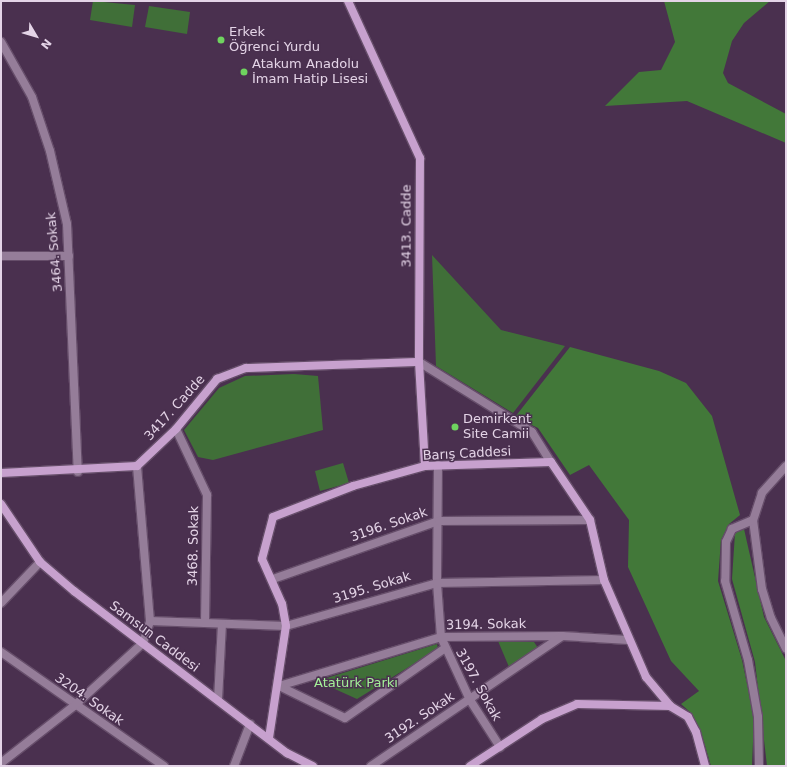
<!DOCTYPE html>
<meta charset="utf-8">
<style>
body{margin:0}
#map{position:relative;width:787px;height:767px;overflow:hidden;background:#4a304f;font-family:"DejaVu Sans",sans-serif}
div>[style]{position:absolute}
.green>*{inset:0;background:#406f38}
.forest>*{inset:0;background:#427839}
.roads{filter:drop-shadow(1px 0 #664e6a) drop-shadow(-1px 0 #664e6a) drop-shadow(0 1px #664e6a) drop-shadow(0 -1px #664e6a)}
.street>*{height:8px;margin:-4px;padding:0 4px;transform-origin:4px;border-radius:4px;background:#957d99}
.secondary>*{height:8px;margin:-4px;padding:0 4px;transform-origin:4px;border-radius:4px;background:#c7a1ce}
.dots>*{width:11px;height:11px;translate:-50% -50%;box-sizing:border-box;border:2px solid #4a304f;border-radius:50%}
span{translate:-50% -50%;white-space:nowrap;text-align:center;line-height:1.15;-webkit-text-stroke:3px #4a304f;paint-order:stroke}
.poi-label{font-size:13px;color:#e4d4e7}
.left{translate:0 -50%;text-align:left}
.street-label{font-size:13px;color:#e4d4e7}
.park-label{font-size:13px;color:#a4f198}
.frame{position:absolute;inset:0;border:2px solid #e4d4e7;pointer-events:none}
.north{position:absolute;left:16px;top:16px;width:40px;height:40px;-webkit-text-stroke:3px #4a304f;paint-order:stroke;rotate:128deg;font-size:11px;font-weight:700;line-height:16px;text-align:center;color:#e4d4e7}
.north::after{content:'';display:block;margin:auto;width:14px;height:18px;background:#e4d4e7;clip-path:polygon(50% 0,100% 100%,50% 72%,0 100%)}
</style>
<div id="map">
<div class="green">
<i style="clip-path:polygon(93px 1px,135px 5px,132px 27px,90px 20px)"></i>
<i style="clip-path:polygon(149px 6px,190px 12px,187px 34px,145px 27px)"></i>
<i style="clip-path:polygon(432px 255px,501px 330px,565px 346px,513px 413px,436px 366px)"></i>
<i style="clip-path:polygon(294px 374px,318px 376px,323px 430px,213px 460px,198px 457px,184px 430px,219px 388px,245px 376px)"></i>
<i style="clip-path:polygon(343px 463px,349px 483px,320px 491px,315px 471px)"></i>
<i style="clip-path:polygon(498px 641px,534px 642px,538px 648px,509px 667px)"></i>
<i style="clip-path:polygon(437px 644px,438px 649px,357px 699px,317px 681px)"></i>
</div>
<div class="forest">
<i style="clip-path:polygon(664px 1px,770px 1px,744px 23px,732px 41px,723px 73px,728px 83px,786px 114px,786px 143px,687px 101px,605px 106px,639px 72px,661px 70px,675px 42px)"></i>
<i style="clip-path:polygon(570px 347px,659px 371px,686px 383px,712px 416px,740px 515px,729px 524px,721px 540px,718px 581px,742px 660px,754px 717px,752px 766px,711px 766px,701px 732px,690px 712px,681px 704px,699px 691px,671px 661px,628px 567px,629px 520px,589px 465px,570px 475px,538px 428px,515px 417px)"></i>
<i style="clip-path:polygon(744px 529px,764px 617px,786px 661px,786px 766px,767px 766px,755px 662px,732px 579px,735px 533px)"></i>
</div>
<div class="roads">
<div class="street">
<i style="left:1px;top:42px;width:63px;rotate:60.6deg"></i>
<i style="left:32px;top:97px;width:57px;rotate:71.6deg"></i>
<i style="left:50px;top:151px;width:75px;rotate:76.9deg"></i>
<i style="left:67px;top:224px;width:248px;rotate:87.5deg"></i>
<i style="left:1px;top:256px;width:68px"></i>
<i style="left:419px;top:362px;width:133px;rotate:31.8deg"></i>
<i style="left:532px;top:432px;width:36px;rotate:58deg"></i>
<i style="left:176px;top:429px;width:73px;rotate:64.8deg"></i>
<i style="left:207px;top:495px;width:128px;rotate:90.9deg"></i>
<i style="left:438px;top:465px;width:118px;rotate:90.5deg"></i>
<i style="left:437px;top:583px;width:54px;rotate:85.8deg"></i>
<i style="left:441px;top:637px;width:69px;rotate:65.3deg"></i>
<i style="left:470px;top:700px;width:56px;rotate:57.4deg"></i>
<i style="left:786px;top:466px;width:36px;rotate:132deg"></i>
<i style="left:762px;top:493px;width:28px;rotate:108deg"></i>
<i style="left:753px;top:520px;width:70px;rotate:82.6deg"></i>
<i style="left:762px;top:589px;width:30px;rotate:73deg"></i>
<i style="left:771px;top:618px;width:34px;rotate:64deg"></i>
<i style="left:753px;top:520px;width:23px;rotate:157deg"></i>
<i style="left:732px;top:529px;width:14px;rotate:115deg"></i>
<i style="left:726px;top:542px;width:39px;rotate:91deg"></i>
<i style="left:725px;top:581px;width:82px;rotate:73.8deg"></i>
<i style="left:748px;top:660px;width:58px;rotate:80deg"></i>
<i style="left:758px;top:717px;width:49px;rotate:88.8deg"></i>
<i style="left:273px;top:579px;width:176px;rotate:-19.3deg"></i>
<i style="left:439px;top:521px;width:151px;rotate:-0.4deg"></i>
<i style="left:1px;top:603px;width:57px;rotate:-46.4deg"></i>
<i style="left:150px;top:621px;width:136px;rotate:2.1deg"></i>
<i style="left:286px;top:626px;width:157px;rotate:-15.9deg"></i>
<i style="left:437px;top:583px;width:167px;rotate:-1deg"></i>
<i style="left:1px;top:652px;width:199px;rotate:35deg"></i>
<i style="left:279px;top:686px;width:169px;rotate:-16.8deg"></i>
<i style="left:441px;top:637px;width:121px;rotate:-0.5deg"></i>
<i style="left:562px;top:636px;width:66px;rotate:3.5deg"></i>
<i style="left:279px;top:686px;width:73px;rotate:25.9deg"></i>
<i style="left:345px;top:718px;width:121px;rotate:-34.9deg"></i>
<i style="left:218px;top:700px;width:76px;rotate:-87deg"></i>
<i style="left:1px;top:763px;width:93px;rotate:-38deg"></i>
<i style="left:74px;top:706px;width:93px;rotate:-42.4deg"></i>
<i style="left:143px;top:643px;width:23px;rotate:-72deg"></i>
<i style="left:150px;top:621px;width:156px;rotate:-94.8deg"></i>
<i style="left:234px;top:766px;width:45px;rotate:-69.1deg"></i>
<i style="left:371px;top:766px;width:231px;rotate:-34.2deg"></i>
</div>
<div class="secondary">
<i style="left:348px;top:1px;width:173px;rotate:65.4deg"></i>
<i style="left:420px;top:158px;width:204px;rotate:90.3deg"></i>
<i style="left:419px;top:362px;width:104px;rotate:86.7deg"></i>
<i style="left:1px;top:473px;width:136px;rotate:-2.9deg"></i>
<i style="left:137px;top:466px;width:54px;rotate:-43.5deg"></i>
<i style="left:176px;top:429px;width:65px;rotate:-50.6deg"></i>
<i style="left:217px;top:379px;width:31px;rotate:-21deg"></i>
<i style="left:246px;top:368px;width:173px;rotate:-2deg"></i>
<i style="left:1px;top:504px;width:70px;rotate:56.1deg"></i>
<i style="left:40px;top:562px;width:45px;rotate:40.5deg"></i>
<i style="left:74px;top:591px;width:268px;rotate:37.3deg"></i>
<i style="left:287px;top:753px;width:29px;rotate:27deg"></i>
<i style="left:269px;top:738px;width:113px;rotate:-81.4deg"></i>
<i style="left:286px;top:626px;width:22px;rotate:-100deg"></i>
<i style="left:282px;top:604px;width:49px;rotate:-114deg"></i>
<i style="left:262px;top:559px;width:43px;rotate:-75.3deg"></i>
<i style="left:273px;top:517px;width:86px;rotate:-21.2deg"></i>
<i style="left:353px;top:486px;width:75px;rotate:-15.5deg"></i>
<i style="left:425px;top:466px;width:126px;rotate:-1.8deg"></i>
<i style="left:551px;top:462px;width:70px;rotate:56.1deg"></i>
<i style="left:590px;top:520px;width:62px;rotate:76.9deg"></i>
<i style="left:604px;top:580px;width:106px;rotate:66.6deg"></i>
<i style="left:646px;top:677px;width:38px;rotate:50deg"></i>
<i style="left:670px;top:706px;width:21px;rotate:31deg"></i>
<i style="left:688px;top:717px;width:17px;rotate:62deg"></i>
<i style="left:696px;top:732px;width:35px;rotate:75deg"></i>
<i style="left:470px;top:766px;width:86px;rotate:-33.1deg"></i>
<i style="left:542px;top:719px;width:38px;rotate:-23deg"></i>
<i style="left:577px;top:704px;width:93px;rotate:1.2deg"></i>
</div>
</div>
<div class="dots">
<i style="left:221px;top:40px;background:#6fd35f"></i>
<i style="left:244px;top:72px;background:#6fd35f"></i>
<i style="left:455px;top:427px;background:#6fd35f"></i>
</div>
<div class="poi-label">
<span class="left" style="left:229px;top:40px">Erkek<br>Öğrenci Yurdu</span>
<span class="left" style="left:252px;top:72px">Atakum Anadolu<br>İmam Hatip Lisesi</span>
<span class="left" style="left:463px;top:427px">Demirkent<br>Site Camii</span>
</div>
<div class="street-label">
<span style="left:407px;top:226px;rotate:-90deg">3413. Cadde</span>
<span style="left:55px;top:252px;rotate:-95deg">3464. Sokak</span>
<span style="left:175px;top:408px;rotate:-48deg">3417. Cadde</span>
<span style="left:467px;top:454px;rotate:-3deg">Barış Caddesi</span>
<span style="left:389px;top:525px;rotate:-19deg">3196. Sokak</span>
<span style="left:194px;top:546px;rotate:-89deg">3468. Sokak</span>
<span style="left:372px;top:588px;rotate:-17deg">3195. Sokak</span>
<span style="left:486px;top:625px;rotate:-1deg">3194. Sokak</span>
<span style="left:154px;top:637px;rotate:37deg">Samsun Caddesi</span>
<span style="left:478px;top:685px;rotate:61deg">3197. Sokak</span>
<span style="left:89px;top:700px;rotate:35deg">3204. Sokak</span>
<span style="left:420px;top:718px;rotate:-34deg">3192. Sokak</span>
</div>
<div class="park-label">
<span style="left:356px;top:683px">Atatürk Parkı</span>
</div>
<div class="frame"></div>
<div class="north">N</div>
</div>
